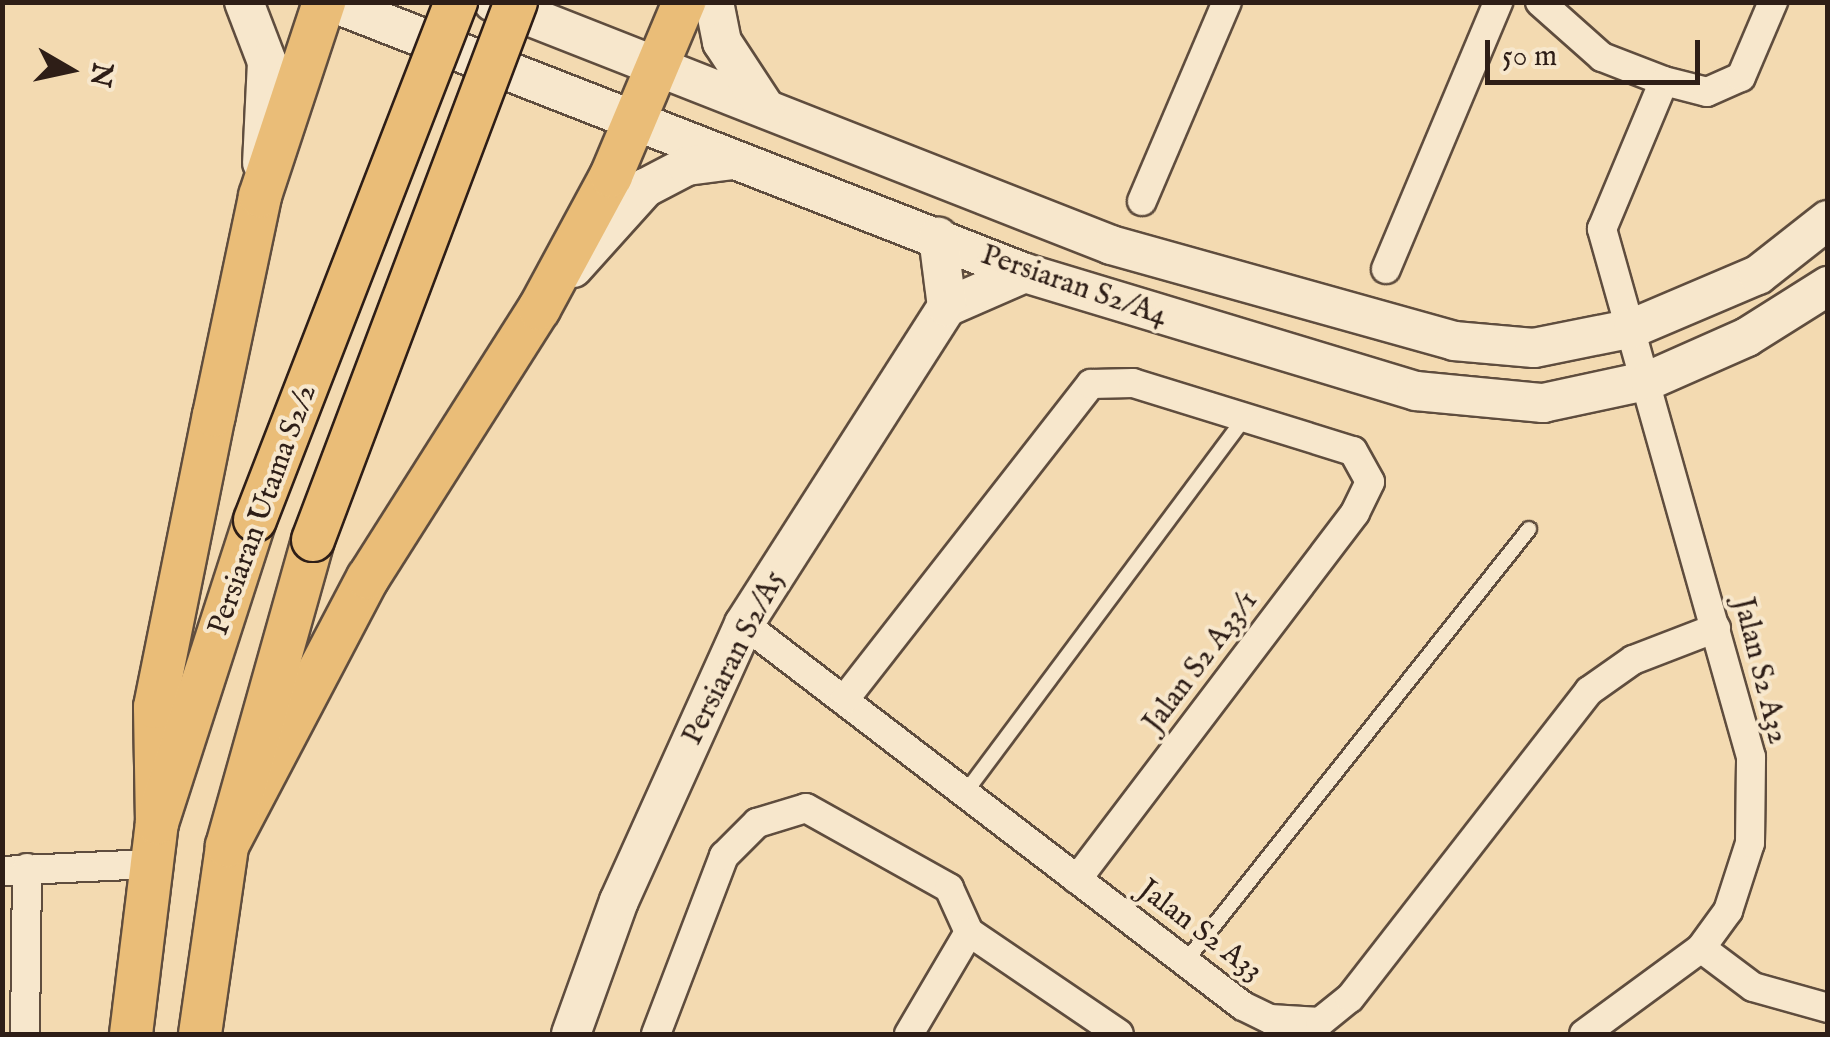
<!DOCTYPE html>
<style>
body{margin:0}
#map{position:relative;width:1830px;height:1037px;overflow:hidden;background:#f3dab1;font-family:"IM FELL English",serif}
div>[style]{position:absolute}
.roads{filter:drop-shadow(2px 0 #5f4d3e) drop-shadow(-2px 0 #5f4d3e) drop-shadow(0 2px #5f4d3e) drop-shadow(0 -2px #5f4d3e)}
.lane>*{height:14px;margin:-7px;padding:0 7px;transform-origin:7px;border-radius:7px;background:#f7e7cc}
.street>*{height:28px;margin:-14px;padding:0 14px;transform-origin:14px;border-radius:14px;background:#f7e7cc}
.secondary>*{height:38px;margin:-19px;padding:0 19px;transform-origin:19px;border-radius:19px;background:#f7e7cc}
.primary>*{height:42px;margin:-21px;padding:0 21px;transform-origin:21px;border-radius:21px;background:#eabd78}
.bridges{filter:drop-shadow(2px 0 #2e1e17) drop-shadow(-2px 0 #2e1e17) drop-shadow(0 2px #2e1e17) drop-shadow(0 -2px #2e1e17)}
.primary-bridge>*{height:42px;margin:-21px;padding:0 21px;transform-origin:21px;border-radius:21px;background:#eabd78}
span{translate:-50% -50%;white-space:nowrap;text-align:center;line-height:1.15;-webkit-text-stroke:8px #f7e7cc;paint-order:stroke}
.street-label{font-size:30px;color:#2e1e17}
.frame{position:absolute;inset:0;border:5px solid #2e1e17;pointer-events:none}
.north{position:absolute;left:20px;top:20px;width:100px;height:100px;-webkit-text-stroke:8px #f7e7cc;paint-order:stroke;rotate:99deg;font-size:28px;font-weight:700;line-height:40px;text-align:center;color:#2e1e17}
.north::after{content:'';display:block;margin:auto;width:35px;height:45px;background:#2e1e17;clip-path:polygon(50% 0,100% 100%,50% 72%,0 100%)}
.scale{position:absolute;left:1485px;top:40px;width:215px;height:45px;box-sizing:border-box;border:5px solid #2e1e17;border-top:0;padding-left:12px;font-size:30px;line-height:35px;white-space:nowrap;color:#2e1e17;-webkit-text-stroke:8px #f7e7cc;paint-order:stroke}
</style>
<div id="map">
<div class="roads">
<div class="lane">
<i style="left:965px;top:793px;width:472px;rotate:-53.3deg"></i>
<i style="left:1185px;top:962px;width:553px;rotate:-51.53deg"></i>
</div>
<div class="street">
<i style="left:1540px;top:2px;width:83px;rotate:41.6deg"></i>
<i style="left:1602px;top:57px;width:66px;rotate:21.2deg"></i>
<i style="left:1142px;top:201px;width:216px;rotate:-66.9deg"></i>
<i style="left:1386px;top:269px;width:290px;rotate:-67.2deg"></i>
<i style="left:744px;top:624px;width:628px;rotate:37.44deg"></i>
<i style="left:1243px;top:1006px;width:30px;rotate:26deg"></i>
<i style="left:1270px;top:1019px;width:50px;rotate:3.4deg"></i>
<i style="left:1320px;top:1022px;width:38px;rotate:-39deg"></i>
<i style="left:1350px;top:998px;width:389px;rotate:-52.1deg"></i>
<i style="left:1589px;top:691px;width:54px;rotate:-35.2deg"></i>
<i style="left:1633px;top:660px;width:89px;rotate:-21.1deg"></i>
<i style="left:844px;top:700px;width:401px;rotate:-52deg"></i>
<i style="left:1091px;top:384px;width:42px;rotate:-1.4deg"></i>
<i style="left:1133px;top:383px;width:230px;rotate:17.2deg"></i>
<i style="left:1353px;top:451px;width:35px;rotate:61deg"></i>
<i style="left:1370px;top:482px;width:34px;rotate:116deg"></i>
<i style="left:1355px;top:513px;width:460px;rotate:127.2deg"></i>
<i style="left:2px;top:871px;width:148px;rotate:-2.7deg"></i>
<i style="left:1701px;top:948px;width:65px;rotate:36.9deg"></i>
<i style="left:1753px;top:987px;width:78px;rotate:15.6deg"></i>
<i style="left:25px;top:1034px;width:166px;rotate:-89.3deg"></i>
<i style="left:656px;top:1034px;width:191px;rotate:-69.1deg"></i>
<i style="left:724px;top:856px;width:47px;rotate:-45deg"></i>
<i style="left:757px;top:823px;width:51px;rotate:-17deg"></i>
<i style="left:806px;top:808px;width:164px;rotate:29.2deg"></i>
<i style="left:949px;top:888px;width:48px;rotate:65.6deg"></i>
<i style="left:969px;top:932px;width:181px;rotate:34.2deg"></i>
<i style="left:909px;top:1034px;width:118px;rotate:-59.5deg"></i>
<i style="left:1584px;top:1034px;width:145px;rotate:-36.3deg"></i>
<i style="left:1701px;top:948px;width:46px;rotate:-53.9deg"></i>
<i style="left:1728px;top:911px;width:71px;rotate:-72.1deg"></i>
<i style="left:1750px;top:843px;width:86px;rotate:-89.3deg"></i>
<i style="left:1751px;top:757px;width:549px;rotate:-105.76deg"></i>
<i style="left:1602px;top:229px;width:160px;rotate:-67.3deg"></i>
<i style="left:1664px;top:81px;width:44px;rotate:14.3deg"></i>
<i style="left:1707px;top:92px;width:37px;rotate:-24deg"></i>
<i style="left:1741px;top:77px;width:82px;rotate:-66.9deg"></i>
</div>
<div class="secondary">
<i style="left:244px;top:2px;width:64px;rotate:69deg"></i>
<i style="left:267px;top:62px;width:101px;rotate:92.8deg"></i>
<i style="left:331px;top:2px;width:745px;rotate:21.33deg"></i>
<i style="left:1025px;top:273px;width:408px;rotate:16.8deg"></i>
<i style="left:1416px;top:391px;width:128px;rotate:5.4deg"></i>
<i style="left:1543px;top:403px;width:109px;rotate:-12.1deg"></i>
<i style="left:1650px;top:380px;width:106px;rotate:-23.9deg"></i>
<i style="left:1747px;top:337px;width:96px;rotate:-32.2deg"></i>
<i style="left:493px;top:2px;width:664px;rotate:21.46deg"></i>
<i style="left:1111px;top:245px;width:356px;rotate:15.6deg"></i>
<i style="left:1454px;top:341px;width:80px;rotate:5deg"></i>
<i style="left:1534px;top:348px;width:101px;rotate:-11.4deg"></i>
<i style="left:1633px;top:328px;width:136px;rotate:-23deg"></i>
<i style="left:1758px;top:275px;width:89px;rotate:-38.2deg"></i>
<i style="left:714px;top:2px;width:41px;rotate:78.7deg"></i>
<i style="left:722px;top:42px;width:80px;rotate:56.7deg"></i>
<i style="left:573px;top:268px;width:108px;rotate:-48deg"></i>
<i style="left:645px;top:188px;width:47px;rotate:-27.6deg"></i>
<i style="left:687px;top:166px;width:45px;rotate:-7.6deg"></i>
<i style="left:947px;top:307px;width:85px;rotate:-23.6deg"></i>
<i style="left:571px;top:1034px;width:141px;rotate:-70.2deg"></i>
<i style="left:619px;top:901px;width:304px;rotate:-65.7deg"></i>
<i style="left:744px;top:624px;width:376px;rotate:-57.4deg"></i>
<i style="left:947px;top:307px;width:71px;rotate:-97.3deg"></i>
</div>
<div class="primary">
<i style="left:157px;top:823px;width:116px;rotate:-91deg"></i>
<i style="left:155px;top:707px;width:298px;rotate:-78.6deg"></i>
<i style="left:214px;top:415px;width:224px;rotate:-78.1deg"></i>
<i style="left:260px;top:196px;width:204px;rotate:-71.7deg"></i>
<i style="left:227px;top:846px;width:303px;rotate:-62.3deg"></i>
<i style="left:368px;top:578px;width:319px;rotate:-57.6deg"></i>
<i style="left:539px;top:309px;width:151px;rotate:-61.6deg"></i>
<i style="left:611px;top:176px;width:189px;rotate:-67.2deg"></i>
<i style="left:131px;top:1034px;width:213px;rotate:-83deg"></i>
<i style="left:157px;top:823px;width:318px;rotate:-72.1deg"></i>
<i style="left:200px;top:1034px;width:190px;rotate:-81.8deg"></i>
<i style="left:227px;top:846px;width:318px;rotate:-74.3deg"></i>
</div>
</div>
<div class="bridges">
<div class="primary-bridge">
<i style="left:255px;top:520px;width:556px;rotate:-68.79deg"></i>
<i style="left:313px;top:540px;width:575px;rotate:-69.33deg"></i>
</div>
</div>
<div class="street-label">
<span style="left:1074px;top:286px;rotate:19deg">Persiaran S2/A4</span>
<span style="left:263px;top:510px;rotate:-70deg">Persiaran Utama S2/2</span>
<span style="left:734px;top:658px;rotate:-63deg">Persiaran S2/A5</span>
<span style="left:1201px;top:662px;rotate:-53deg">Jalan S2 A33/1</span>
<span style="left:1760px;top:671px;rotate:76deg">Jalan S2 A32</span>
<span style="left:1200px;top:931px;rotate:37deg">Jalan S2 A33</span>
</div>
<div class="frame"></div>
<div class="north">N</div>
<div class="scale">50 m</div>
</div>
